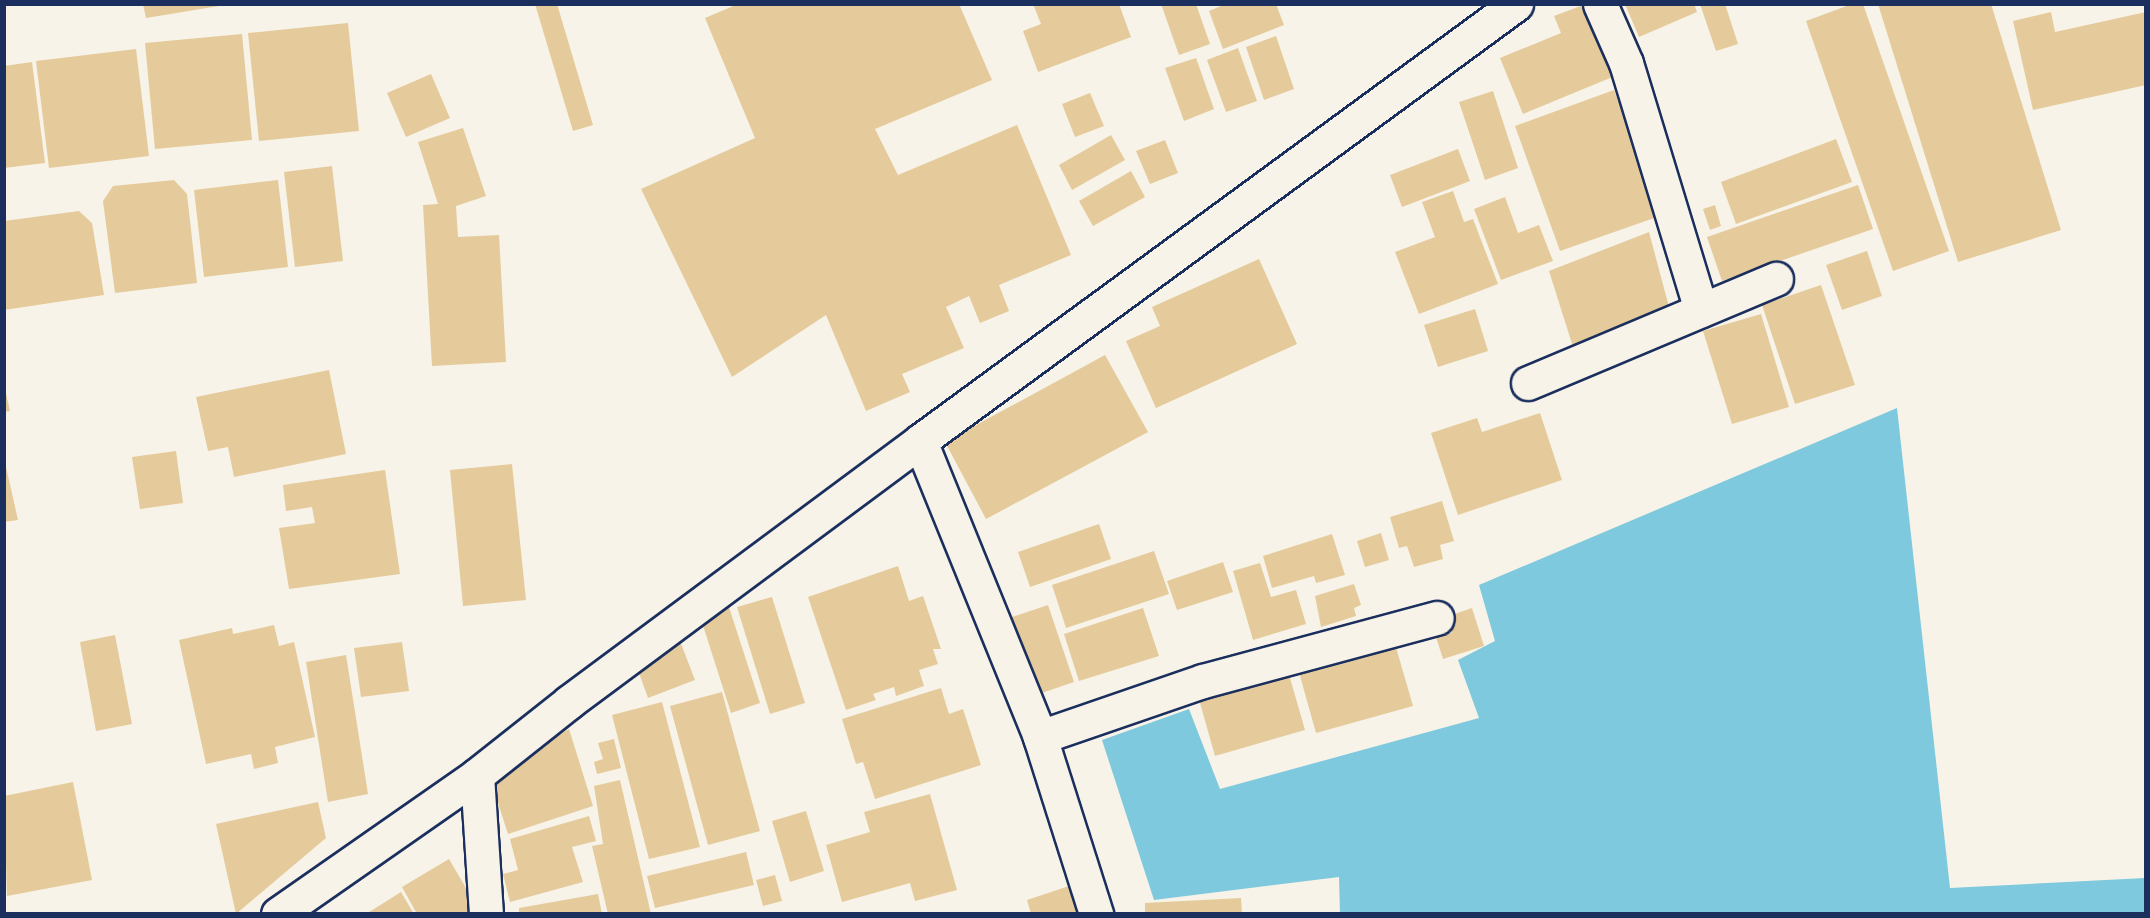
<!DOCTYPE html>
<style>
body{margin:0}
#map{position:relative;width:2150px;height:918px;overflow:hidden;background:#f7f3e8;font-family:"Patrick Hand",sans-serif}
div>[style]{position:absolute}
.water>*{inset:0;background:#7ec9dd}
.building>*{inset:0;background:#e5cb9b}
.roads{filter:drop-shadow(2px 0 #1b2f5e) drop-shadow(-2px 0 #1b2f5e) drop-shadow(0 2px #1b2f5e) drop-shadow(0 -2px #1b2f5e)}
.minor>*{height:33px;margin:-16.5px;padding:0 16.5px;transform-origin:16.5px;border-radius:16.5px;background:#f7f3e8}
span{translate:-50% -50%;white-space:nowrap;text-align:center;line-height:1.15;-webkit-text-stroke:6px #f7f3e8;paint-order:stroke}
.frame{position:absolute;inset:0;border:6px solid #1b2f5e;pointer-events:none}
</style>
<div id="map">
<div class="water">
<i style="clip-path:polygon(1897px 408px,1950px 888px,2145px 878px,2145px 913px,1340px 914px,1339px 877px,1154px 900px,1102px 740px,1189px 709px,1220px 789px,1479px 718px,1458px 660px,1495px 641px,1479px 585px)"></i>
</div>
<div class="building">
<i style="clip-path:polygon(143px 4px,218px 4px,219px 6px,146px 18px)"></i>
<i style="clip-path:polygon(535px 4px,557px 4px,593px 125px,573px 131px)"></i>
<i style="clip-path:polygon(738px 4px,959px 4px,992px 80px,875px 129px,898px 175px,1017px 125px,1071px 255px,999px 285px,1009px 311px,980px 323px,969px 296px,946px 307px,964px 348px,902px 374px,910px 392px,866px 411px,826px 315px,732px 377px,641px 189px,755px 138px,705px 18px)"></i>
<i style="clip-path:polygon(1033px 4px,1119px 4px,1131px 37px,1038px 72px,1023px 31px,1041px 24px)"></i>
<i style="clip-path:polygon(1161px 4px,1196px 4px,1210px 44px,1179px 55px)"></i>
<i style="clip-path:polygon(1226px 4px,1276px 4px,1284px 25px,1223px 49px,1209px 11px)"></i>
<i style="clip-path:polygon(1586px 4px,1615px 76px,1523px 114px,1500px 58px,1561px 33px,1554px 16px)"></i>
<i style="clip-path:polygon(1625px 4px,1694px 4px,1697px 12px,1639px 37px)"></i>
<i style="clip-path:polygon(1700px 4px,1725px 4px,1738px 44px,1716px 51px)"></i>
<i style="clip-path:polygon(1852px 4px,1863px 4px,1949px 251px,1893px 271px,1806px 21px)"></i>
<i style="clip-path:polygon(1878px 4px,1991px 4px,2061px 230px,1958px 262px)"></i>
<i style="clip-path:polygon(2051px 12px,2055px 32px,2146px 12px,2146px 85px,2033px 110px,2013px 21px)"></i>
<i style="clip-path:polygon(348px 23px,359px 131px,259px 141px,248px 33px)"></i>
<i style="clip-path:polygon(242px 34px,252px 140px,155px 149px,145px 43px)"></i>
<i style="clip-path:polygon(1276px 36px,1294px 89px,1264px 100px,1246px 47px)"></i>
<i style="clip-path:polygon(1238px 48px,1257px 101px,1226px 112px,1207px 60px)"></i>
<i style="clip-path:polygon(136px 49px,149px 156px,49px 168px,36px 61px)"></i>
<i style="clip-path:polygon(1196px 58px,1214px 109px,1184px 121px,1165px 68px)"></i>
<i style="clip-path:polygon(32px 62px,45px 163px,4px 168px,4px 66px)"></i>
<i style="clip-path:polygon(431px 74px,450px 118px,406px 137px,387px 93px)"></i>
<i style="clip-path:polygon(1614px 90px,1660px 216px,1560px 251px,1515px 126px)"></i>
<i style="clip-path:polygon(1493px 91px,1518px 168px,1485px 180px,1459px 102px)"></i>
<i style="clip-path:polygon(1090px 93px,1104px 126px,1075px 137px,1062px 104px)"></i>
<i style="clip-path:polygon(463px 128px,486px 196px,456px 206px,458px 237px,499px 235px,506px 362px,432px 366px,423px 205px,438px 204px,418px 142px)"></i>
<i style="clip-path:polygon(1111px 135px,1125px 160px,1072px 190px,1059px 165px)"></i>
<i style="clip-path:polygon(1836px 139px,1852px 182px,1736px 224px,1721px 182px)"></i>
<i style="clip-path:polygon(1165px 140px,1178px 173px,1150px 184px,1136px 151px)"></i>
<i style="clip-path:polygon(1458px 149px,1470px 181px,1402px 207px,1390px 175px)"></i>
<i style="clip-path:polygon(332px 166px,343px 261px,295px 267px,284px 172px)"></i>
<i style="clip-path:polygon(1131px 171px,1145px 197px,1093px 226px,1079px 201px)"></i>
<i style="clip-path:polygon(174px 180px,187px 194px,197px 283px,115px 293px,103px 201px,113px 186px)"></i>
<i style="clip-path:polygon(278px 180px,288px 267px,204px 277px,194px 190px)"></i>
<i style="clip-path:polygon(1858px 185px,1873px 229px,1722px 281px,1707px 237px)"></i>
<i style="clip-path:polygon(1453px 191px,1464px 222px,1473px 219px,1498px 284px,1419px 314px,1395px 252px,1435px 237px,1422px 202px)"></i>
<i style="clip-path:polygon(1505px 197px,1518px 233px,1539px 225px,1553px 261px,1501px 280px,1474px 209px)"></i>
<i style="clip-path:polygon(1715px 205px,1721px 226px,1710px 230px,1703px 209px)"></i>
<i style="clip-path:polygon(79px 211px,92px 223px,104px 295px,4px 310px,4px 221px)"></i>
<i style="clip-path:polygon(1649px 232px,1669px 307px,1573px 347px,1549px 271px)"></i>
<i style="clip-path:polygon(1867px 251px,1882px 296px,1842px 310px,1826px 265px)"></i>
<i style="clip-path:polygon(1259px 259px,1297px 344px,1156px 408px,1126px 341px,1160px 326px,1152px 307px)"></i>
<i style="clip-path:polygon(1821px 285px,1855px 385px,1795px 404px,1762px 305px)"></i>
<i style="clip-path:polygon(1475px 309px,1488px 351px,1438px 367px,1424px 325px)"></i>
<i style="clip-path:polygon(1761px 314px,1789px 407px,1732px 424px,1703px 331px)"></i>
<i style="clip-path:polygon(1105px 355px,1148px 432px,986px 519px,945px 442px)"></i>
<i style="clip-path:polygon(329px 370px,346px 454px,234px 477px,228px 447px,208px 451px,196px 397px)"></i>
<i style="clip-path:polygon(4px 384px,10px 411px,4px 412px)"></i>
<i style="clip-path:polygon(1540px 413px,1562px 480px,1458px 515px,1431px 433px,1477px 418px,1482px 432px)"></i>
<i style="clip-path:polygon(176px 451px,183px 503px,140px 509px,132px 457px)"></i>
<i style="clip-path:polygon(4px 458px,18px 520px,4px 522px)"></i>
<i style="clip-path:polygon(512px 464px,526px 600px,463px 606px,450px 470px)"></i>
<i style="clip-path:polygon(385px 470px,400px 574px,289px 589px,279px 528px,315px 523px,312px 507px,286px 511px,283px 485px)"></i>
<i style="clip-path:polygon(1442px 501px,1454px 541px,1440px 545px,1443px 559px,1414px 567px,1407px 546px,1399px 548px,1390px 517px)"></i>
<i style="clip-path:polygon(1099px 524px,1111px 559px,1030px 587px,1018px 552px)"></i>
<i style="clip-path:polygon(1381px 533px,1389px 560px,1365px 567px,1357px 541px)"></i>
<i style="clip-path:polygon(1332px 534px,1345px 575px,1316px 583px,1314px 576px,1272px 588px,1263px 556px)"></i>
<i style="clip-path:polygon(1154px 551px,1169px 594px,1066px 628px,1052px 585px)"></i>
<i style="clip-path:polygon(1223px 562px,1233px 592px,1177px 610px,1167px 581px)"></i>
<i style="clip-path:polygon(1260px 563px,1271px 597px,1296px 590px,1306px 624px,1253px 640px,1233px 571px)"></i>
<i style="clip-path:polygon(898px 566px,909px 601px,923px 596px,941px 649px,933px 649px,938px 664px,919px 670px,924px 686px,896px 696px,894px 687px,873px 694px,876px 700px,846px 710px,808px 597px)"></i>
<i style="clip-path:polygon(1354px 584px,1361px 605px,1354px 608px,1356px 616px,1321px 627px,1315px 596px)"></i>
<i style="clip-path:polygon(772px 597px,805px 703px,770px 714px,737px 607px)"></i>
<i style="clip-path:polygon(728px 604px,760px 703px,731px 713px,699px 613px)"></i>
<i style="clip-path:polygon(1048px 605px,1074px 682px,1033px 696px,1006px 619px)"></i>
<i style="clip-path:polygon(1143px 608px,1159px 656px,1079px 681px,1064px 634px)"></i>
<i style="clip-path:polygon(1472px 608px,1484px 646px,1443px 659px,1436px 637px,1452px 633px,1446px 617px)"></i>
<i style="clip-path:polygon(274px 625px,279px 646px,294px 642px,315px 737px,275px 747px,278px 763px,254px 769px,251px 754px,206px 764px,179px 640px,232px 628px,233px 634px)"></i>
<i style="clip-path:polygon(115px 635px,132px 724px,96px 731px,80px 642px)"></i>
<i style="clip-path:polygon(1393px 637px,1413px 706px,1316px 733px,1297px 665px)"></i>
<i style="clip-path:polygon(680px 641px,695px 680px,648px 698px,634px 659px)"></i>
<i style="clip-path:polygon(402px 642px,409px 691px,361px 697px,354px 648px)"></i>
<i style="clip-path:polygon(346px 655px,368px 794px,328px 802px,306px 662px)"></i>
<i style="clip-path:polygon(1286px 664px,1305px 730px,1215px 756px,1196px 689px)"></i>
<i style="clip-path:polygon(941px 688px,949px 714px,963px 709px,981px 765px,875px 799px,863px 762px,856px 764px,842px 719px)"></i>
<i style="clip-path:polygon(722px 692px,760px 831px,708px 845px,670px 706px)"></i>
<i style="clip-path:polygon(662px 702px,700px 847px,649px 859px,612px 715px)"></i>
<i style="clip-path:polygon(569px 729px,593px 806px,508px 834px,490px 778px)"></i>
<i style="clip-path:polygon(614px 739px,621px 768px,597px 774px,594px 762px,603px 759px,598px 743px)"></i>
<i style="clip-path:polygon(620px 780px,651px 914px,608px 914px,592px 846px,603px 844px,594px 786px)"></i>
<i style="clip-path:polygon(73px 782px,92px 880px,7px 896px,4px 796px)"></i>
<i style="clip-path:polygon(930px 794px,957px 890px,915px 901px,910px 883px,842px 902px,826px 845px,870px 832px,864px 812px)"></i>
<i style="clip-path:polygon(318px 802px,326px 838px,236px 914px,216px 824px)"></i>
<i style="clip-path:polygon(806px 811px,824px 871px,790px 882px,772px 821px)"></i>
<i style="clip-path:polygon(589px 816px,596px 841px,572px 847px,583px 882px,510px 902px,503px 874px,518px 870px,510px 839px)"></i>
<i style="clip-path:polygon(746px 852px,754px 885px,655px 908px,647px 876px)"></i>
<i style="clip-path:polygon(449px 859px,476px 905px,474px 914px,417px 914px,402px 887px)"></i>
<i style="clip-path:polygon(775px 875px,782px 901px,763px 906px,756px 880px)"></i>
<i style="clip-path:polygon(1072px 885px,1080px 914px,1031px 914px,1027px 900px)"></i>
<i style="clip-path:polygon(401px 892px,414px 914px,366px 914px)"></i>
<i style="clip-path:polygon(598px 894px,602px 914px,519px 914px,519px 908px)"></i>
<i style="clip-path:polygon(1241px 898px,1242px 914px,1145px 914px,1145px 903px)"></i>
</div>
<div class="roads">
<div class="minor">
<i style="left:1600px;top:4px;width:64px;rotate:66.2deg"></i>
<i style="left:1626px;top:63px;width:258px;rotate:73.1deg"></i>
<i style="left:1528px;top:383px;width:269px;rotate:-22.8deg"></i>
<i style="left:920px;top:441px;width:319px;rotate:67.9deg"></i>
<i style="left:1040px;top:737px;width:186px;rotate:72.4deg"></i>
<i style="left:1040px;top:737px;width:172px;rotate:-19deg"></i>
<i style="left:1203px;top:681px;width:242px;rotate:-15.1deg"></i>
<i style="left:477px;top:775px;width:139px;rotate:86.3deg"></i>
<i style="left:278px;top:914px;width:243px;rotate:-34.9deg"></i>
<i style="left:477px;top:775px;width:117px;rotate:-38.4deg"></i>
<i style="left:569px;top:702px;width:437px;rotate:-36.6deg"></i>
<i style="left:920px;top:441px;width:739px;rotate:-36.25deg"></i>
</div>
</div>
<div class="frame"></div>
</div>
